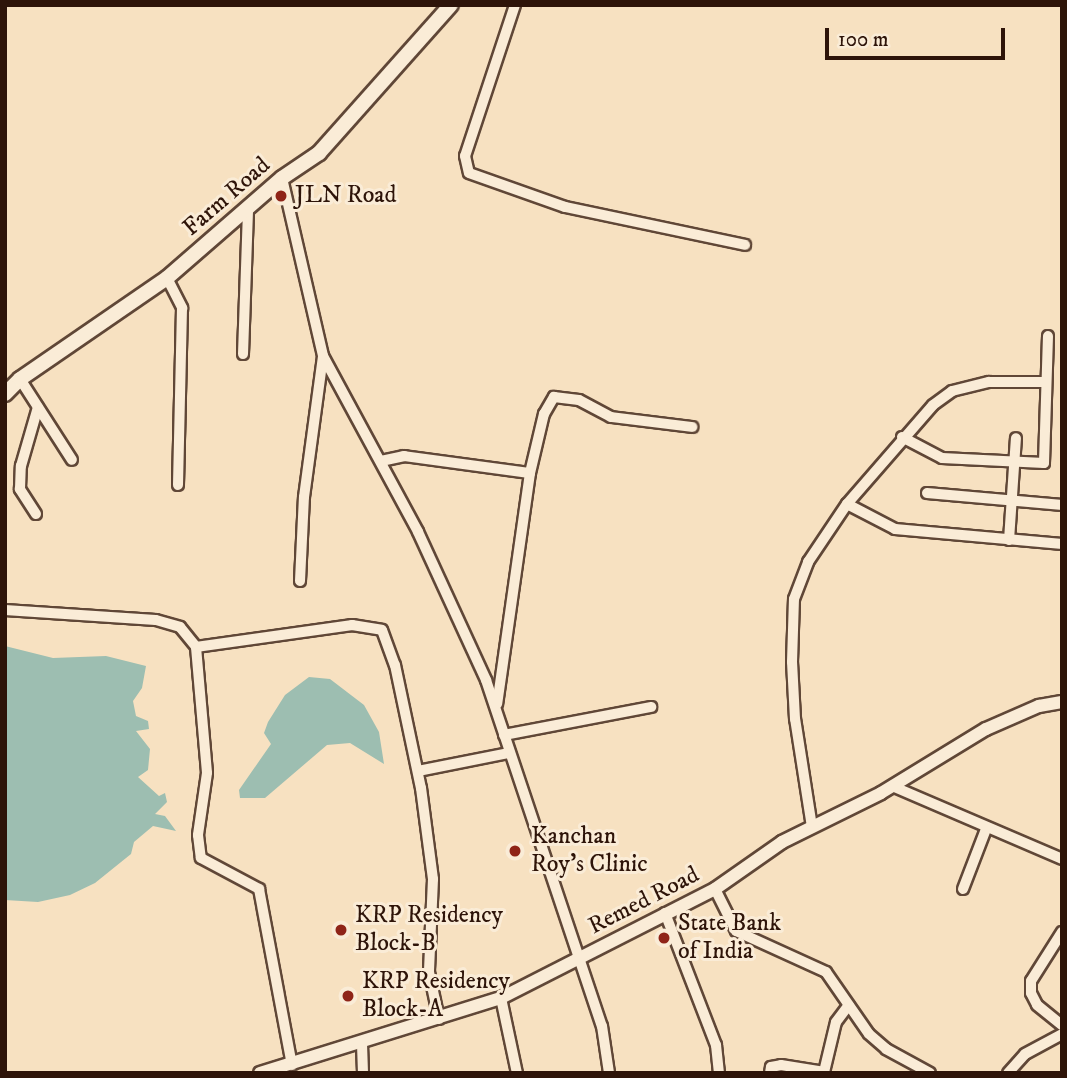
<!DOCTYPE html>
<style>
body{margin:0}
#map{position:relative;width:1067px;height:1078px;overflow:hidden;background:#f7e1c1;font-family:"IM FELL DW Pica",serif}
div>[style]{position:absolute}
.water>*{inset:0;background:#9dbeb1}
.roads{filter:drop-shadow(2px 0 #604737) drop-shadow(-2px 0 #604737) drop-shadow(0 2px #604737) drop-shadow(0 -2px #604737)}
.minor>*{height:10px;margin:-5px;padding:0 5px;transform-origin:5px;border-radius:5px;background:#faecd7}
.tertiary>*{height:12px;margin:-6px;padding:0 6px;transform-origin:6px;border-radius:6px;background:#faecd7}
.secondary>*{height:14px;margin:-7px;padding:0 7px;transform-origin:7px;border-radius:7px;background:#faecd7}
.dots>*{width:19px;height:19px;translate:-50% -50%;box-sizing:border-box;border:4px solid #faecd7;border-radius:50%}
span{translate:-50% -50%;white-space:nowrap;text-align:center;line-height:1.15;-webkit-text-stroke:6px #faecd7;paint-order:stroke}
.poi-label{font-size:24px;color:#2e1409}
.left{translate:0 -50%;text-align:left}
.street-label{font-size:24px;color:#2e1409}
.frame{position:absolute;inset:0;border:7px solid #2e1409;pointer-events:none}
.scale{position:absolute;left:825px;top:28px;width:180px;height:32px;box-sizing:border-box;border:4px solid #2e1409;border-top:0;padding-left:9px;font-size:21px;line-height:24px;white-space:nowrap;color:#2e1409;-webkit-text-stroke:5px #faecd7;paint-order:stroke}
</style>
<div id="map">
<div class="water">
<i style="clip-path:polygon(5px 646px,53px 658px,106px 656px,146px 666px,142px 688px,133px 701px,136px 716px,148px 721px,149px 729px,136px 731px,150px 749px,148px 770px,138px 777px,159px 796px,165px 793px,167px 802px,155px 814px,165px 816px,176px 831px,153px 826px,134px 842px,131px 854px,95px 883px,70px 895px,38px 902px,5px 900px)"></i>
<i style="clip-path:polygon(309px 677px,330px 679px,364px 705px,379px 732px,384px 764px,350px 743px,327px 745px,265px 798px,240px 798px,239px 790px,271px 744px,264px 733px,268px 722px,285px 695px)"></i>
</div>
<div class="roads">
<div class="minor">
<i style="left:515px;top:5px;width:159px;rotate:108.3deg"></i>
<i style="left:465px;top:156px;width:17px;rotate:77deg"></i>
<i style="left:469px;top:173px;width:102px;rotate:19.5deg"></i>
<i style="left:565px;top:207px;width:184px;rotate:11.9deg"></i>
<i style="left:282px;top:178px;width:183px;rotate:77deg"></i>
<i style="left:323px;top:356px;width:200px;rotate:61.6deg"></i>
<i style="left:418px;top:532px;width:163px;rotate:65.3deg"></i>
<i style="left:486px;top:680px;width:365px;rotate:71.5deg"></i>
<i style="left:602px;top:1026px;width:48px;rotate:81.5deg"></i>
<i style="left:167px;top:278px;width:34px;rotate:63deg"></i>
<i style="left:182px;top:308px;width:177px;rotate:91.3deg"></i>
<i style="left:243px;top:354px;width:143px;rotate:-88deg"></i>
<i style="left:20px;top:379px;width:96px;rotate:57.3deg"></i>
<i style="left:902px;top:437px;width:45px;rotate:27.7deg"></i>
<i style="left:942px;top:458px;width:102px;rotate:2.8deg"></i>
<i style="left:1044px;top:463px;width:127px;rotate:-88.2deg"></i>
<i style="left:381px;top:461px;width:24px;rotate:-12deg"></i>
<i style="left:404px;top:456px;width:127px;rotate:7.7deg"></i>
<i style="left:530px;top:473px;width:233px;rotate:98.1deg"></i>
<i style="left:530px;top:473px;width:61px;rotate:-76.7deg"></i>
<i style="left:544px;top:414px;width:20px;rotate:-60deg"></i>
<i style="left:554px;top:397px;width:25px;rotate:7deg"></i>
<i style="left:579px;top:400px;width:36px;rotate:28deg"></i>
<i style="left:611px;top:417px;width:82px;rotate:7deg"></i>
<i style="left:927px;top:493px;width:136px;rotate:5.1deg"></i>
<i style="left:847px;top:504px;width:54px;rotate:27.5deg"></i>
<i style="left:895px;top:529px;width:168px;rotate:5.1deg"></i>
<i style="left:36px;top:514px;width:30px;rotate:-123deg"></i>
<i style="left:20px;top:489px;width:23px;rotate:-88deg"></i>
<i style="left:21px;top:466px;width:61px;rotate:-73.9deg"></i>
<i style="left:1009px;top:540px;width:102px;rotate:-86.1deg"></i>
<i style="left:300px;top:581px;width:84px;rotate:-87.3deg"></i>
<i style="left:304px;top:497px;width:142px;rotate:-82.3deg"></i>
<i style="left:5px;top:610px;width:151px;rotate:3.8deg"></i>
<i style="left:156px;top:620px;width:25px;rotate:16deg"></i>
<i style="left:180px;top:627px;width:26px;rotate:51deg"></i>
<i style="left:196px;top:647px;width:126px;rotate:85deg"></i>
<i style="left:207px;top:773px;width:63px;rotate:98.3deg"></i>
<i style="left:198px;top:835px;width:23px;rotate:83deg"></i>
<i style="left:201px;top:858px;width:66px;rotate:28.1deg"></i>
<i style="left:259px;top:889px;width:179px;rotate:79.4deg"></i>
<i style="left:196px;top:647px;width:158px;rotate:-8deg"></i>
<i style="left:352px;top:625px;width:30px;rotate:9deg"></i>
<i style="left:382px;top:630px;width:37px;rotate:70deg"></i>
<i style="left:395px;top:665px;width:126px;rotate:78.1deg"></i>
<i style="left:421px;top:788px;width:92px;rotate:82.5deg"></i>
<i style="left:433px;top:879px;width:93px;rotate:92.5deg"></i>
<i style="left:429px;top:972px;width:48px;rotate:78deg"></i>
<i style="left:504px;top:735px;width:150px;rotate:-10.8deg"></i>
<i style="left:418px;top:771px;width:93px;rotate:-11.2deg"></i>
<i style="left:892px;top:786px;width:185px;rotate:23.2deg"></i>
<i style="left:812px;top:827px;width:109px;rotate:-98.9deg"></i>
<i style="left:795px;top:719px;width:57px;rotate:-93deg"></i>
<i style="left:792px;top:662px;width:63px;rotate:-88.2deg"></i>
<i style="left:794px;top:599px;width:40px;rotate:-69deg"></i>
<i style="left:808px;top:562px;width:70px;rotate:-56.1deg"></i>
<i style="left:847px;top:504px;width:131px;rotate:-49deg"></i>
<i style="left:933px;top:405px;width:24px;rotate:-36deg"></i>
<i style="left:952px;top:391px;width:38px;rotate:-14deg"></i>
<i style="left:989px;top:382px;width:55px"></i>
<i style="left:715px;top:889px;width:47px;rotate:63.4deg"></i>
<i style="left:736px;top:931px;width:99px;rotate:24.5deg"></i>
<i style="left:826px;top:972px;width:75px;rotate:55.3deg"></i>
<i style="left:869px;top:1034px;width:23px;rotate:41deg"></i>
<i style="left:886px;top:1049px;width:50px;rotate:28.6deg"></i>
<i style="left:963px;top:889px;width:64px;rotate:-69deg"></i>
<i style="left:665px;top:913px;width:142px;rotate:68.9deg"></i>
<i style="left:716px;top:1045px;width:28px;rotate:84deg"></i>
<i style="left:1062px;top:932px;width:58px;rotate:122.3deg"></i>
<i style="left:1031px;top:981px;width:12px;rotate:90deg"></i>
<i style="left:1031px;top:993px;width:13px;rotate:63deg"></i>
<i style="left:1037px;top:1005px;width:32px;rotate:39deg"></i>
<i style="left:501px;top:998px;width:77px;rotate:78deg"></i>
<i style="left:362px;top:1044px;width:29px;rotate:88deg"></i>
<i style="left:770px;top:1073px;width:6px;rotate:-81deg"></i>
<i style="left:771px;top:1067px;width:10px;rotate:-11deg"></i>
<i style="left:781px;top:1065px;width:44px;rotate:9.2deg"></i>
<i style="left:824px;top:1072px;width:51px;rotate:-76.5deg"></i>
<i style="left:836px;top:1022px;width:21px;rotate:-53deg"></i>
<i style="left:1008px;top:1073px;width:25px;rotate:-48deg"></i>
<i style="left:1025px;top:1054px;width:42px;rotate:-28.4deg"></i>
</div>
<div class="tertiary">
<i style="left:260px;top:1073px;width:252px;rotate:-17.3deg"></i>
<i style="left:501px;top:998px;width:240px;rotate:-27deg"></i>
<i style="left:715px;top:889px;width:82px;rotate:-35deg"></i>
<i style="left:782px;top:842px;width:110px;rotate:-26.3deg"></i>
<i style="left:881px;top:793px;width:123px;rotate:-31.4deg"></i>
<i style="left:986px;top:729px;width:58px;rotate:-23.5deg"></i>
<i style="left:1039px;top:706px;width:23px;rotate:-10deg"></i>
</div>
<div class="secondary">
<i style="left:5px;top:394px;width:21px;rotate:-45deg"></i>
<i style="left:20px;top:379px;width:178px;rotate:-34.5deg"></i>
<i style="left:167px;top:278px;width:152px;rotate:-41deg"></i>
<i style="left:282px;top:178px;width:45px;rotate:-34deg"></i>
<i style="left:319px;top:153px;width:198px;rotate:-48.3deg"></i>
</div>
</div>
<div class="dots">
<i style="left:281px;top:196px;background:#8f2418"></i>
<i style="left:515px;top:851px;background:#8f2418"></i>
<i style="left:341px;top:930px;background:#8f2418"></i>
<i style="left:664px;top:938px;background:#8f2418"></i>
<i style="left:348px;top:996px;background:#8f2418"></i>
</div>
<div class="poi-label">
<span class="left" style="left:295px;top:196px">JLN Road</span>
<span class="left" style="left:531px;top:851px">Kanchan<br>Roy's Clinic</span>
<span class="left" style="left:355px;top:930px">KRP Residency<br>Block-B</span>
<span class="left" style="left:678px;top:938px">State Bank<br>of India</span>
<span class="left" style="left:362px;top:996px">KRP Residency<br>Block-A</span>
</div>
<div class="street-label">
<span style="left:227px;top:197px;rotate:-41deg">Farm Road</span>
<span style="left:644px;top:901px;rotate:-27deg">Remed Road</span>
</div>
<div class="frame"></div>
<div class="scale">100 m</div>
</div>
